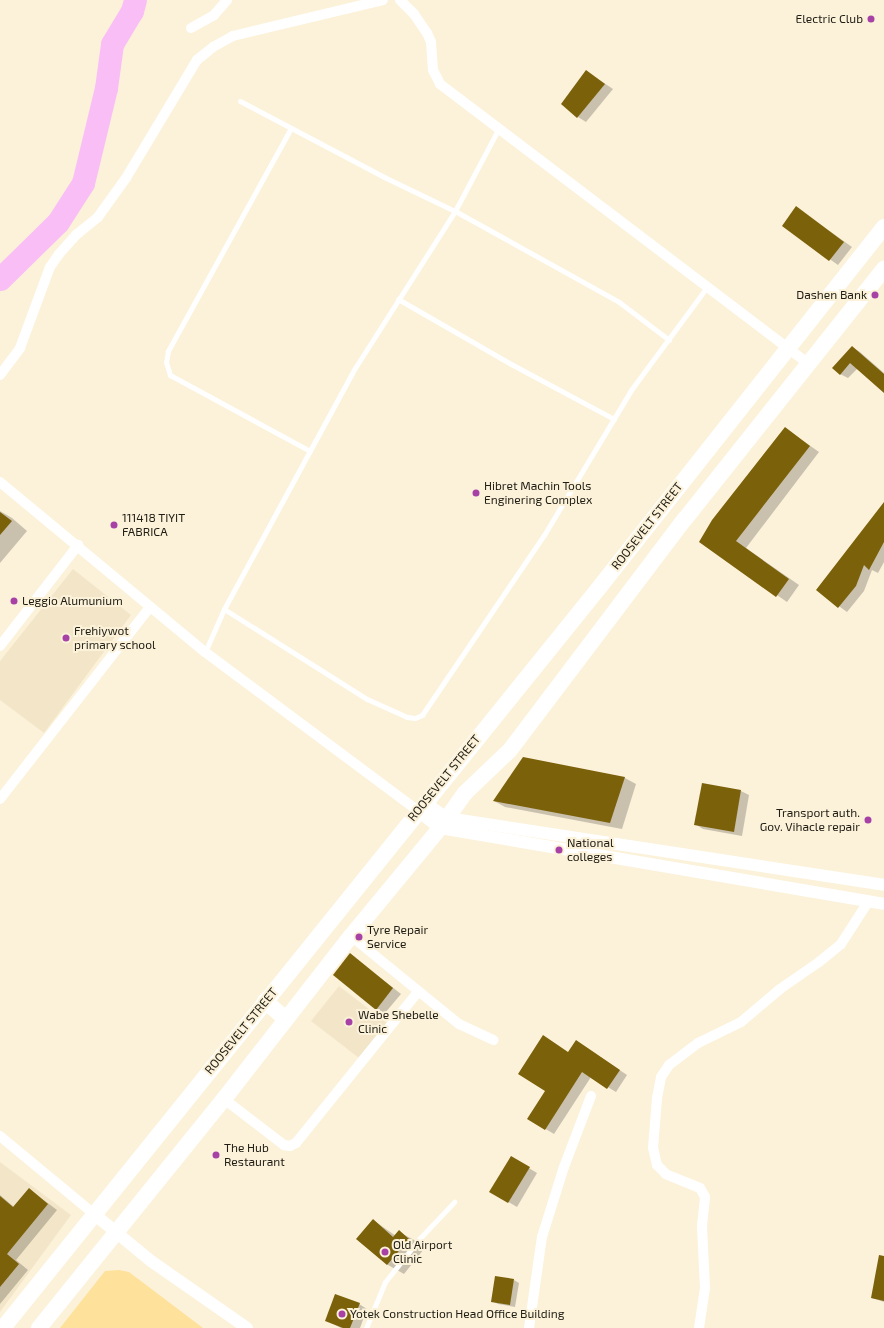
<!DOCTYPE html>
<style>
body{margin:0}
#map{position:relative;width:884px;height:1328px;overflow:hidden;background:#fcf2da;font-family:"Exo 2",sans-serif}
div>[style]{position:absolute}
.built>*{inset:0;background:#f3e6c8}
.green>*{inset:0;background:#fee19a}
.shadow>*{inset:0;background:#0003}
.river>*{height:23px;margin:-11.5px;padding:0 11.5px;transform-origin:11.5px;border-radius:11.5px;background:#fabef7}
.building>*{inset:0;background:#7c610b}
.service>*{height:5px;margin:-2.5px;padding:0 2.5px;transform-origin:2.5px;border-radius:2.5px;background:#fff}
.minor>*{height:10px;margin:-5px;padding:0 5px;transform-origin:5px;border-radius:5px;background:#fff}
.tertiary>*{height:12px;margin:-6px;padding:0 6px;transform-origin:6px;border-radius:6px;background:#fff}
.primary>*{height:16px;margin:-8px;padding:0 8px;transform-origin:8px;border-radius:8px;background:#fff}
.dots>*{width:11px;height:11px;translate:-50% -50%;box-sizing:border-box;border:2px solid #fcf2da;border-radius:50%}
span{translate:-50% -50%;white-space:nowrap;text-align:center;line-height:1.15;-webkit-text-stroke:4px #fcf2da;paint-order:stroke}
.poi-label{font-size:12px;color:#201d14}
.right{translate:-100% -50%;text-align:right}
.left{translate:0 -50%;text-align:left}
.street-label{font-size:12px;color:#201d14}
</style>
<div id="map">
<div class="built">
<i style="clip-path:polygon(73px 569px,131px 615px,44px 733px,0 700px,0 661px)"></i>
<i style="clip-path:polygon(339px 986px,387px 1023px,359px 1058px,311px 1021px)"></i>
<i style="clip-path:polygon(0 1162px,71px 1215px,0 1312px)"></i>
</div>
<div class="green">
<i style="clip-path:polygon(119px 1270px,129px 1272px,203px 1328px,60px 1328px,105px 1271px)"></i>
</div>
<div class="shadow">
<i style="clip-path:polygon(586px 71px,613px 89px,586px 122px,578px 117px)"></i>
<i style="clip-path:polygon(797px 208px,852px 247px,838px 265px,783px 226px)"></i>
<i style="clip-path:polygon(852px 347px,860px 352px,884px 373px,884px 391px,858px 368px,848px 378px,840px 374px)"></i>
<i style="clip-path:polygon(785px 428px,819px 452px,746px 548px,799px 585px,787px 602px,700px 542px)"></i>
<i style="clip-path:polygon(884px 510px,884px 562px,878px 573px,872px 570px,864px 591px,847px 612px,817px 590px)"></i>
<i style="clip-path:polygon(0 511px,12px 518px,27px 531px,0 563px)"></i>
<i style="clip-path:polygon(523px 758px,625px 778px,636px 784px,622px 829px,505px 807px,494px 801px)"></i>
<i style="clip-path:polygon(741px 791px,749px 795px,742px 836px,703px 829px,695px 824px)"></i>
<i style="clip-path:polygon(350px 954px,401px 994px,385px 1013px,377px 1009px)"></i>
<i style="clip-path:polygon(584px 1046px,627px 1075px,616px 1092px,591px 1077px,554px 1134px,529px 1119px,569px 1053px)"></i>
<i style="clip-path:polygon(511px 1157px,537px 1173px,517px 1207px,491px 1192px)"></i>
<i style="clip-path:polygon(29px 1189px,57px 1210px,16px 1260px,28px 1270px,0 1304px,0 1195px,14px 1207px)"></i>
<i style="clip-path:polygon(373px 1220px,396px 1236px,399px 1232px,416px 1241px,424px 1249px,404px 1274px,388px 1265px,357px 1239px)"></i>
<i style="clip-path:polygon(884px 1272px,884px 1302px,872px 1298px)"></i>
<i style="clip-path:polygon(514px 1280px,519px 1283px,515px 1307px,498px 1304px,492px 1301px)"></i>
<i style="clip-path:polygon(359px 1304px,367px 1309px,360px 1328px,341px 1328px,326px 1320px)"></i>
</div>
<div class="river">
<i style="left:0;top:279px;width:81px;rotate:-44.5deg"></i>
<i style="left:58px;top:222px;width:46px;rotate:-57.3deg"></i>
<i style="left:83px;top:183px;width:98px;rotate:-76.4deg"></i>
<i style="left:106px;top:88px;width:44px;rotate:-82.2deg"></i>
<i style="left:112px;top:44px;width:39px;rotate:-59deg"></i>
<i style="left:132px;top:11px;width:11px;rotate:-75deg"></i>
</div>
<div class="building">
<i style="clip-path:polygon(586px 70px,605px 84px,577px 118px,561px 104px)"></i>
<i style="clip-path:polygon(796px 206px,844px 242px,829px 261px,782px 226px)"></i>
<i style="clip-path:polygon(852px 346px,884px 374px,884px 393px,850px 363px,840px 375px,832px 368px)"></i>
<i style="clip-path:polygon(785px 427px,810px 446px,736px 541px,789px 579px,776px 597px,699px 542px,712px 520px)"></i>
<i style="clip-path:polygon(884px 502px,884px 542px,869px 570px,864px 565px,856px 586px,838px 608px,816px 590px)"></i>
<i style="clip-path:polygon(0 512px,12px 521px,0 535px)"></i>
<i style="clip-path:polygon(523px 757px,625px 777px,610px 823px,493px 801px)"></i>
<i style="clip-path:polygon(702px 783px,741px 790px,734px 832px,694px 825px)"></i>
<i style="clip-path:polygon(350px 953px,393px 988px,376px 1010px,333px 975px)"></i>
<i style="clip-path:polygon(543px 1035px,568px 1052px,576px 1040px,620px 1070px,607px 1089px,582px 1072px,545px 1130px,527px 1119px,545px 1091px,518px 1074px)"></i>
<i style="clip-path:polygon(511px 1156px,530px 1167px,508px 1203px,489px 1192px)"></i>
<i style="clip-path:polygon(29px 1188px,48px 1204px,7px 1254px,19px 1264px,0 1287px,0 1196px,13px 1207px)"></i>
<i style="clip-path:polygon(373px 1219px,393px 1237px,399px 1230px,409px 1239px,387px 1265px,356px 1239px)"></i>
<i style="clip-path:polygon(879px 1255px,884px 1256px,884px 1301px,871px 1298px)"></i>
<i style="clip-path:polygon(495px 1276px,514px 1279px,510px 1305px,491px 1302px)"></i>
<i style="clip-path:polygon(335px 1294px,360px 1303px,350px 1328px,343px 1328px,325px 1321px)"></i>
</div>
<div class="service">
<i style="left:240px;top:101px;width:163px;rotate:27.8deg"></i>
<i style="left:384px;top:177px;width:79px;rotate:25.6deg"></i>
<i style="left:455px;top:211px;width:188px;rotate:29deg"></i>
<i style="left:619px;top:302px;width:63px;rotate:37.2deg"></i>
<i style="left:291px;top:128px;width:255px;rotate:118.9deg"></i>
<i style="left:168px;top:351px;width:11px;rotate:100deg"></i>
<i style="left:166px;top:362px;width:14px;rotate:73deg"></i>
<i style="left:170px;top:375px;width:159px;rotate:28.5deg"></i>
<i style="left:398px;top:299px;width:130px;rotate:29.9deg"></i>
<i style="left:511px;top:364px;width:117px;rotate:28.1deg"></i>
<i style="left:224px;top:609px;width:169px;rotate:32.2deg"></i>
<i style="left:367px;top:699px;width:44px;rotate:24.2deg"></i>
<i style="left:407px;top:717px;width:8px;rotate:7deg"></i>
<i style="left:415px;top:718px;width:8px;rotate:-23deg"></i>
<i style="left:422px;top:715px;width:217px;rotate:-55.9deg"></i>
<i style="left:544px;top:535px;width:169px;rotate:-59deg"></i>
<i style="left:631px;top:390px;width:128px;rotate:-53.6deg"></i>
<i style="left:205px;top:652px;width:47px;rotate:-66.2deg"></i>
<i style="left:224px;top:609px;width:274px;rotate:-61.5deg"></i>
<i style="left:355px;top:368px;width:186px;rotate:-57.5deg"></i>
<i style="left:455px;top:211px;width:94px;rotate:-62.1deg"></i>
<i style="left:366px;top:1328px;width:50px;rotate:-67.6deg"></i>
<i style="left:385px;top:1282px;width:56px;rotate:-51.5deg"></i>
<i style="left:420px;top:1238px;width:50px;rotate:-46.6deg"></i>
</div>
<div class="minor">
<i style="left:400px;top:0;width:20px;rotate:45deg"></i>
<i style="left:414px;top:14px;width:23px;rotate:56deg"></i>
<i style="left:427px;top:33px;width:10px;rotate:66deg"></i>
<i style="left:431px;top:42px;width:28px;rotate:86deg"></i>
<i style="left:433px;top:70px;width:16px;rotate:63deg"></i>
<i style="left:440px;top:84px;width:463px;rotate:37.2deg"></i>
<i style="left:191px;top:28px;width:26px;rotate:-29deg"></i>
<i style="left:214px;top:15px;width:20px;rotate:-49deg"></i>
<i style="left:0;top:375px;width:34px;rotate:-53deg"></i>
<i style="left:20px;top:348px;width:86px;rotate:-69.7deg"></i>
<i style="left:50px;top:267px;width:16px;rotate:-55deg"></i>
<i style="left:59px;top:254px;width:25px;rotate:-48deg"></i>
<i style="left:76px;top:235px;width:28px;rotate:-39deg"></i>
<i style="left:98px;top:217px;width:48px;rotate:-54.3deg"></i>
<i style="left:126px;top:178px;width:138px;rotate:-59deg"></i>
<i style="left:197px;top:60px;width:21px;rotate:-39deg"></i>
<i style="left:213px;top:47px;width:23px;rotate:-29deg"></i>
<i style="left:233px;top:36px;width:154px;rotate:-13.5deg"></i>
<i style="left:0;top:482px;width:266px;rotate:39.7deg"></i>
<i style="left:205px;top:652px;width:266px;rotate:36.7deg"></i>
<i style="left:0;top:646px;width:128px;rotate:-52.3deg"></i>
<i style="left:0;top:799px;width:244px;rotate:-52deg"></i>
<i style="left:351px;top:936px;width:139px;rotate:39.2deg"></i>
<i style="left:459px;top:1024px;width:38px;rotate:25deg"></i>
<i style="left:224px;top:1099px;width:76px;rotate:37.5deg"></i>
<i style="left:284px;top:1145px;width:6px;rotate:9deg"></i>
<i style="left:290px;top:1146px;width:7px;rotate:-27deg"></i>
<i style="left:296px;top:1143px;width:194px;rotate:-51.1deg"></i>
<i style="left:0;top:1136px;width:122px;rotate:39.7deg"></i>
<i style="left:529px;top:1328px;width:92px;rotate:-81.9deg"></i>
<i style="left:542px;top:1237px;width:73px;rotate:-72.6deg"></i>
<i style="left:564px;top:1167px;width:76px;rotate:-69.2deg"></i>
<i style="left:699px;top:1328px;width:40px;rotate:-81.5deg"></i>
<i style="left:705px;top:1288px;width:62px;rotate:-92.8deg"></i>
<i style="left:702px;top:1226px;width:29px;rotate:-84deg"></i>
<i style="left:705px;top:1197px;width:10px;rotate:-119deg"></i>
<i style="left:700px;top:1188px;width:37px;rotate:-158deg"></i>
<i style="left:666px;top:1174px;width:13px;rotate:-135deg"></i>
<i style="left:657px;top:1165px;width:17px;rotate:-103deg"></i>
<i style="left:653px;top:1148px;width:50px;rotate:-85.4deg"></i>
<i style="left:657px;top:1098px;width:21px;rotate:-79deg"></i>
<i style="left:661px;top:1077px;width:14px;rotate:-56deg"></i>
<i style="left:669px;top:1065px;width:36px;rotate:-37deg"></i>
<i style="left:698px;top:1043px;width:48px;rotate:-26deg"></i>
<i style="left:741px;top:1022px;width:51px;rotate:-40.2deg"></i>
<i style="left:780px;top:989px;width:47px;rotate:-34.7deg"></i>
<i style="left:819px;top:962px;width:28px;rotate:-39deg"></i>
<i style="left:841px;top:944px;width:50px;rotate:-57.3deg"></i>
</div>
<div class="tertiary">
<i style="left:424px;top:802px;width:28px;rotate:35deg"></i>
<i style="left:447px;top:818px;width:442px;rotate:8.7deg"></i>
<i style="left:418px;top:811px;width:28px;rotate:38deg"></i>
<i style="left:440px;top:828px;width:450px;rotate:9.7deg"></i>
<i style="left:94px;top:1214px;width:74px;rotate:39.5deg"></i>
<i style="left:151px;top:1261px;width:117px;rotate:34.9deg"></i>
</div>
<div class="primary">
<i style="left:265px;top:1001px;width:28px;rotate:41deg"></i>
<i style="left:3px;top:1328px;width:955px;rotate:-51.16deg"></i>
<i style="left:602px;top:584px;width:455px;rotate:-51.7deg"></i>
<i style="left:39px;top:1328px;width:294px;rotate:-51.1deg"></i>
<i style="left:224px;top:1099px;width:207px;rotate:-52.1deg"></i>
<i style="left:351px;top:936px;width:140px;rotate:-50.5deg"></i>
<i style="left:440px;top:828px;width:43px;rotate:-54.5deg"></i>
<i style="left:465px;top:793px;width:62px;rotate:-43.7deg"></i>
<i style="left:510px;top:750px;width:290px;rotate:-52.9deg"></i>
<i style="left:685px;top:519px;width:320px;rotate:-51.5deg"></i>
</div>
<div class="dots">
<i style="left:871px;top:19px;background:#a741a6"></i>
<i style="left:875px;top:295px;background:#a741a6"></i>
<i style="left:476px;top:493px;background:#a741a6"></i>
<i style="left:114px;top:525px;background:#a741a6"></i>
<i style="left:14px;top:601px;background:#a741a6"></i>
<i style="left:66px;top:638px;background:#a741a6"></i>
<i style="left:868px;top:820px;background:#a741a6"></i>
<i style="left:559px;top:850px;background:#a741a6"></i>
<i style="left:359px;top:937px;background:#a741a6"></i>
<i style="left:349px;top:1022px;background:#a741a6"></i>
<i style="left:216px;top:1155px;background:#a741a6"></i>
<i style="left:385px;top:1252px;background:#a741a6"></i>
<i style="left:342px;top:1314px;background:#a741a6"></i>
</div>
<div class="poi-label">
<span class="right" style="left:863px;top:19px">Electric Club</span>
<span class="right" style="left:867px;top:295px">Dashen Bank</span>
<span class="left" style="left:484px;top:493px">Hibret Machin Tools<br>Enginering Complex</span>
<span class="left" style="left:122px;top:525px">111418 TIYIT<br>FABRICA</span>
<span class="left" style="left:22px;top:601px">Leggio Alumunium</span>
<span class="left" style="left:74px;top:638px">Frehiywot<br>primary school</span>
<span class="right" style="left:860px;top:820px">Transport auth.<br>Gov. Vihacle repair</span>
<span class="left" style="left:567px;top:850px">National<br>colleges</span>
<span class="left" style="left:367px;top:937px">Tyre Repair<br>Service</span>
<span class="left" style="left:358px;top:1022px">Wabe Shebelle<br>Clinic</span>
<span class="left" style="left:224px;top:1155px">The Hub<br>Restaurant</span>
<span class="left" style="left:393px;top:1252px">Old Airport<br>Clinic</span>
<span class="left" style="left:350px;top:1314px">Yotek Construction Head Office Building</span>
</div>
<div class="street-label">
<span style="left:647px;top:526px;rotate:-52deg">ROOSEVELT STREET</span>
<span style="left:444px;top:778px;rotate:-51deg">ROOSEVELT STREET</span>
<span style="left:241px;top:1031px;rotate:-51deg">ROOSEVELT STREET</span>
</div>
</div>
